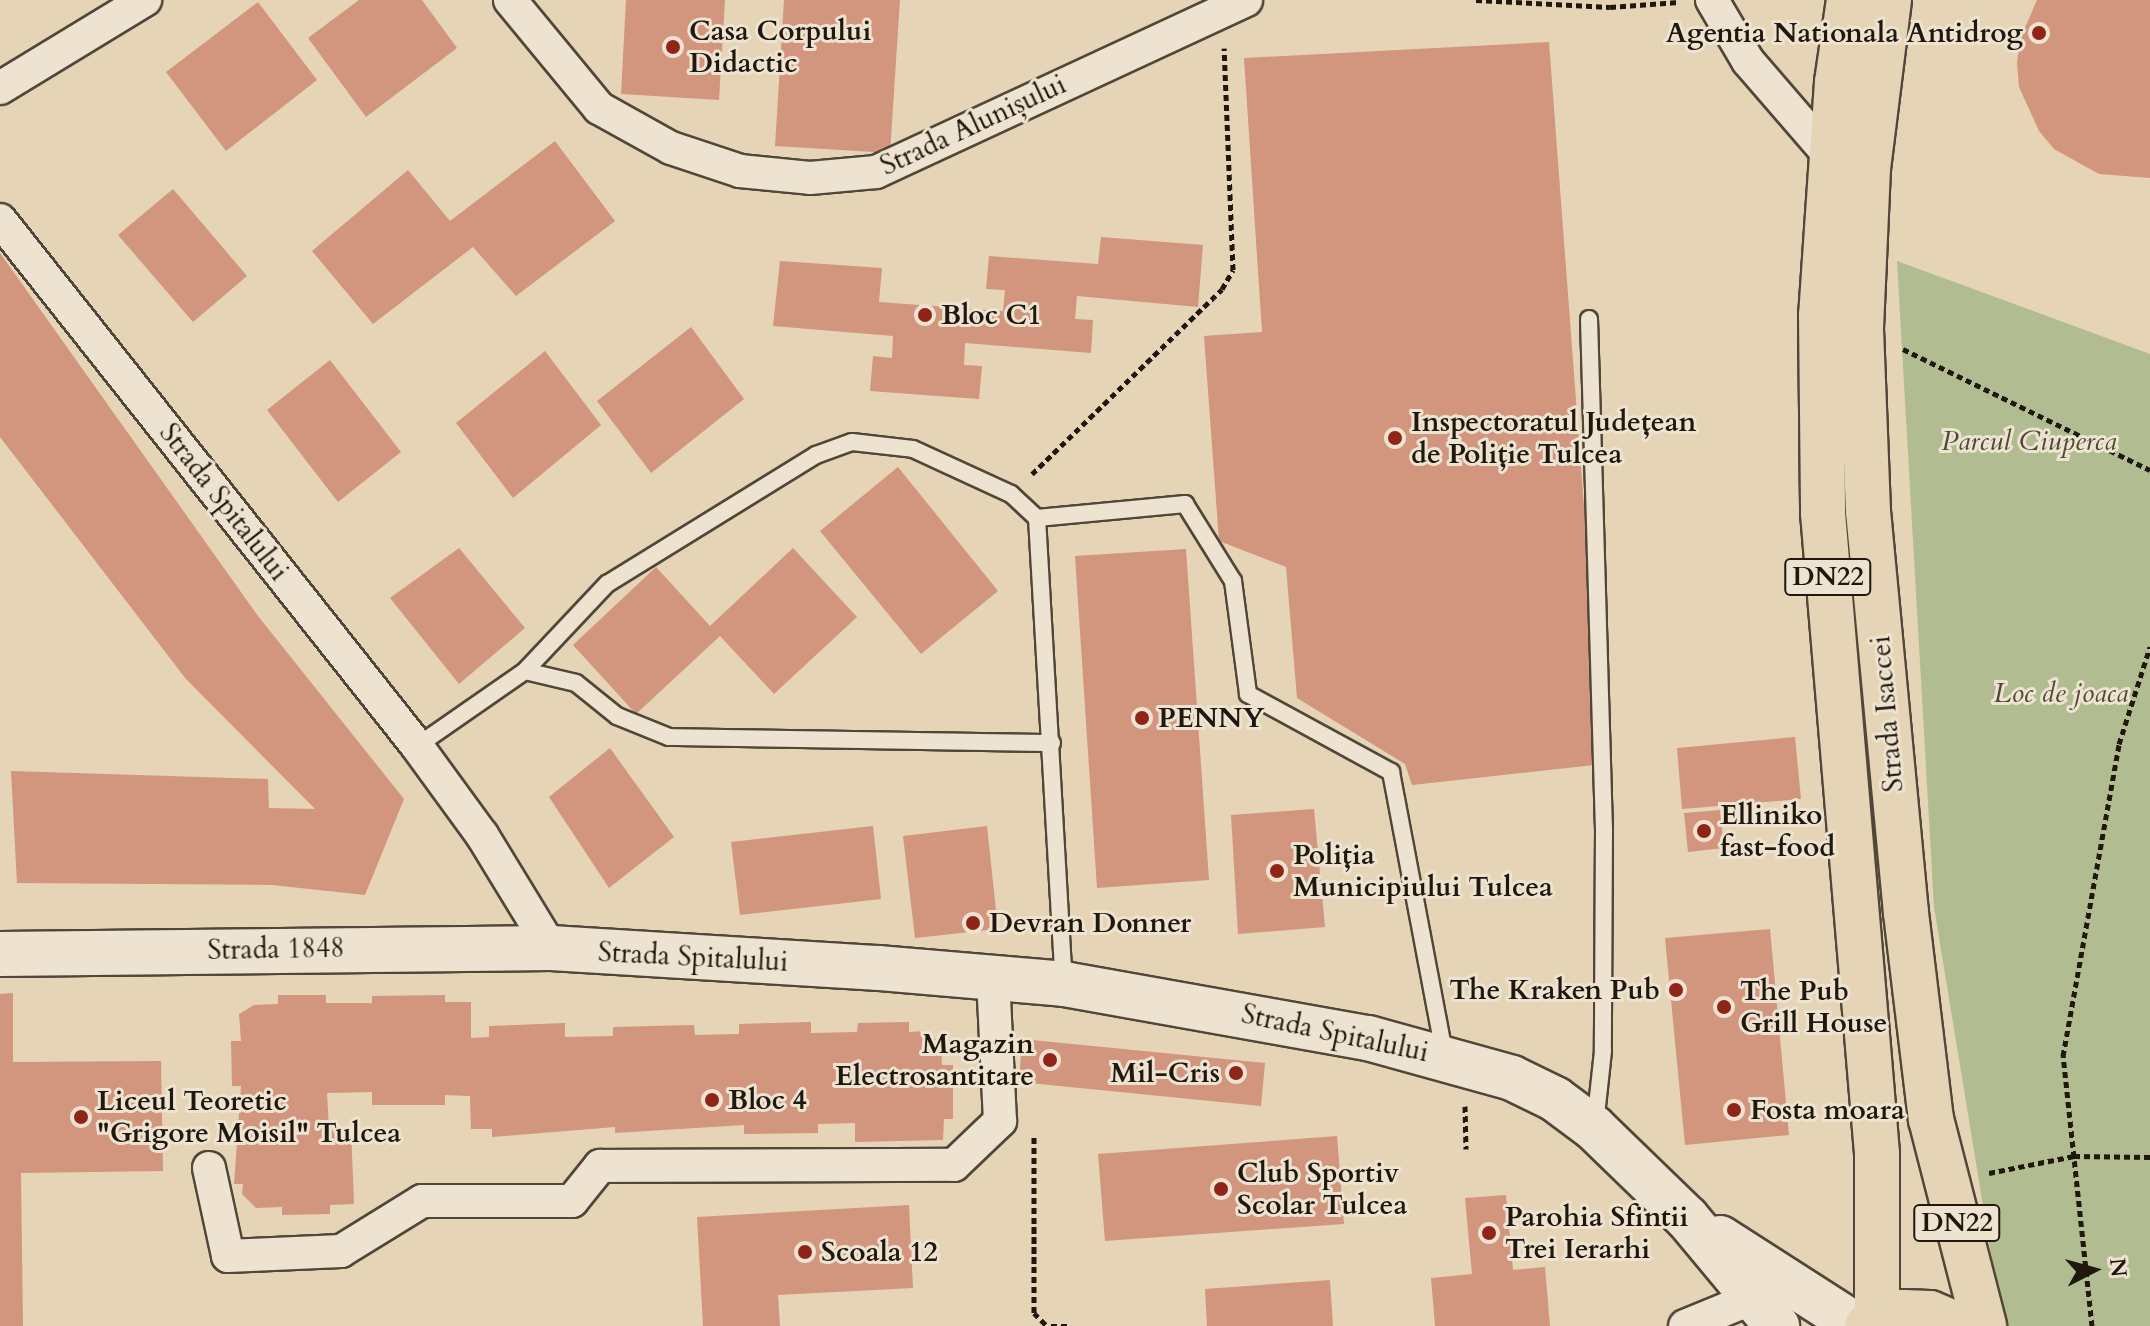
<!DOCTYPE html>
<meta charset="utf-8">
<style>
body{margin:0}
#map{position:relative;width:2150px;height:1326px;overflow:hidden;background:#e5d4b6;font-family:Cardo,serif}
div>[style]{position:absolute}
.green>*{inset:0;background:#b1bd91}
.building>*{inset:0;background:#d2957e}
.path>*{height:5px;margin-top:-2.5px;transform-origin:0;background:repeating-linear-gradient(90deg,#20180f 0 6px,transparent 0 10px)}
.roads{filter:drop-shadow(2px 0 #514739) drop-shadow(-2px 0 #514739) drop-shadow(0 2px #514739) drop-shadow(0 -2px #514739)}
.service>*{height:16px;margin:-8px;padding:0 8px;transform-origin:8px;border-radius:8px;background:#eee3d0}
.minor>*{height:32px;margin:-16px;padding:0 16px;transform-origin:16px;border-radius:16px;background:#eee3d0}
.secondary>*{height:44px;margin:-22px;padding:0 22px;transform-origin:22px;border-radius:22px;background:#eee3d0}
.primary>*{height:44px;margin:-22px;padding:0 22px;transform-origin:22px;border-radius:22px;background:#e5d4b6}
.dots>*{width:22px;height:22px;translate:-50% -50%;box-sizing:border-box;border:4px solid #eee3d0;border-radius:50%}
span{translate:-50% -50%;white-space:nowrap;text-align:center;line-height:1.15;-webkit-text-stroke:6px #eee3d0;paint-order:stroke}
.shield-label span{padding:2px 6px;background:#eee3d0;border:2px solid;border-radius:6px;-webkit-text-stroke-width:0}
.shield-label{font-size:26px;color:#20180f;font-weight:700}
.poi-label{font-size:28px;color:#20180f;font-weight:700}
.left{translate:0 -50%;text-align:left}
.right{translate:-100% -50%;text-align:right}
.street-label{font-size:28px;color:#20180f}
.park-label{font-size:28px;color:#4c4a36;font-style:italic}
.north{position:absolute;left:2054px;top:1230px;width:80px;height:80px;-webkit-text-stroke:6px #eee3d0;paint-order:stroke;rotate:84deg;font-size:22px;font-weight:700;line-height:32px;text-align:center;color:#20180f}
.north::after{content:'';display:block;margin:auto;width:28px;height:36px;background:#20180f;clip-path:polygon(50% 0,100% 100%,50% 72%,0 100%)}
</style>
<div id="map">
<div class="green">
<i style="clip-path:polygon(1897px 261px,2150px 354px,2150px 1326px,2006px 1326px,1998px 1297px,1934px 907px)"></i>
</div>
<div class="building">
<i style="clip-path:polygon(359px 0,422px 0,457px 48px,366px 117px,308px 38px)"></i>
<i style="clip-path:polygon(626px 0,725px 0,719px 100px,621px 94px)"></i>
<i style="clip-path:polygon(784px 0,900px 0,890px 153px,775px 146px)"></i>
<i style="clip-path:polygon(2037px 0,2150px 0,2150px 178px,2099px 174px,2054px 149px,2039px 131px,2019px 87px,2017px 63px,2020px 39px)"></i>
<i style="clip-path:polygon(258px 2px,317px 80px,226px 151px,166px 72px)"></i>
<i style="clip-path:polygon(1549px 42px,1589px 573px,1594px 765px,1412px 785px,1405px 764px,1297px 698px,1286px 567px,1219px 541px,1204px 336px,1262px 332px,1244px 58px)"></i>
<i style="clip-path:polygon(555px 141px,615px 221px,516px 296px,473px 247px,373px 324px,312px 251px,408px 170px,450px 221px)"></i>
<i style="clip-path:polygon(173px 189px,247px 276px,193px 322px,118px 235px)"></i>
<i style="clip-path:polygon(1101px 237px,1203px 245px,1198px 307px,1077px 296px,1075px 319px,1093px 320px,1091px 353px,965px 343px,964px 365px,982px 366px,979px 399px,870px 391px,873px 356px,892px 358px,893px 336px,773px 326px,780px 261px,882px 268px,879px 302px,1003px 311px,1005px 290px,986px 289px,989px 256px,1098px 264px)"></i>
<i style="clip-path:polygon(0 253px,258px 616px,404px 799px,365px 895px,272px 885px,17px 883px,11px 771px,268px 779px,269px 808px,315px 809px,186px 679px,0 437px)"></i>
<i style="clip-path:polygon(691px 327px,744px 399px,651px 473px,597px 401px)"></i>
<i style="clip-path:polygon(545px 351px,601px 425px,513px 498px,456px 423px)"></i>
<i style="clip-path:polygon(330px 360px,401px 452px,338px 502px,267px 410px)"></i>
<i style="clip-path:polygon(898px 467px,998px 591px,921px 654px,820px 531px)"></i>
<i style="clip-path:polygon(459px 548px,525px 628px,459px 684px,390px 598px)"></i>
<i style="clip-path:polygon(793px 548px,857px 617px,774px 694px,720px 636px,636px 714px,573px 645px,656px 567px,710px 626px)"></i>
<i style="clip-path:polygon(1186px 549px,1209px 880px,1097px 888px,1075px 556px)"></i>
<i style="clip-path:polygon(1795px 737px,1801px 799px,1682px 809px,1677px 748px)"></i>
<i style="clip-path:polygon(610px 748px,674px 837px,609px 888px,549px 797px)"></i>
<i style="clip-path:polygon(1314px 809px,1325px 927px,1238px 934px,1231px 815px)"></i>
<i style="clip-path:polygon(1720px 810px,1724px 848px,1688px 852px,1684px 813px)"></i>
<i style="clip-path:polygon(873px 826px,881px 899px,740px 915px,731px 842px)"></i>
<i style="clip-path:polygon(987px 826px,998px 929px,915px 938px,903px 836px)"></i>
<i style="clip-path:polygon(1770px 929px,1789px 1135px,1685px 1145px,1665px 938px)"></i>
<i style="clip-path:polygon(13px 993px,13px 1062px,161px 1061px,163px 1171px,21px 1173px,23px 1326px,0 1326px,0 994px)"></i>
<i style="clip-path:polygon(278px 995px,326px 995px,326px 1003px,372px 1003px,372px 996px,445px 995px,445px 1002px,471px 1002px,471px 1038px,489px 1037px,489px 1026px,565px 1023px,565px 1037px,613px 1036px,613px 1027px,694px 1025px,695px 1035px,739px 1034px,739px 1024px,811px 1022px,811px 1033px,857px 1032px,858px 1023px,909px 1022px,909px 1032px,926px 1031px,941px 1044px,942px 1065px,953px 1065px,953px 1119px,944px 1119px,943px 1140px,855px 1142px,855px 1123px,818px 1124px,818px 1133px,744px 1134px,744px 1125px,615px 1133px,615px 1127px,492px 1137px,492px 1129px,471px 1129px,470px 1096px,445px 1095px,445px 1105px,372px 1105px,372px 1092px,327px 1093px,329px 1130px,351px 1129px,354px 1204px,330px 1205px,330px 1214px,282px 1215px,282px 1207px,256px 1208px,242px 1194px,243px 1184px,234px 1184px,241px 1086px,232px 1086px,231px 1041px,241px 1041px,239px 1014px,254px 1005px,278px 1004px)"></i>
<i style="clip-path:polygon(1022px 1039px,1265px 1063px,1261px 1106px,1019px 1082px)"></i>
<i style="clip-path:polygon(1337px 1136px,1344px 1224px,1105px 1241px,1098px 1154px)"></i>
<i style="clip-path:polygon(1506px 1195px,1513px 1270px,1545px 1267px,1550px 1326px,1435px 1326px,1431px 1278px,1472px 1274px,1465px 1198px)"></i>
<i style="clip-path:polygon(909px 1205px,913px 1288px,778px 1295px,780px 1326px,703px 1326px,697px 1217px)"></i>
<i style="clip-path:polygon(1330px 1280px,1333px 1326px,1207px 1326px,1205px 1289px)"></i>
</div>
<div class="path">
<i style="left:1476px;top:0;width:134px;rotate:3deg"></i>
<i style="left:1610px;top:7px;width:69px;rotate:-4.1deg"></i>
<i style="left:1903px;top:349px;width:275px;rotate:26.1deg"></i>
<i style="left:1032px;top:474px;width:265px;rotate:-44.2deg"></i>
<i style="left:1222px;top:289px;width:22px;rotate:-60deg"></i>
<i style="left:1233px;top:270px;width:222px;rotate:-92.3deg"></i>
<i style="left:1465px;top:1106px;width:43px;rotate:88.7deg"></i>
<i style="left:1034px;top:1137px;width:176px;rotate:90deg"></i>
<i style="left:1034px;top:1313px;width:18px;rotate:45deg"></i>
<i style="left:1989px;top:1173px;width:87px;rotate:-11.3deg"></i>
<i style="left:2074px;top:1156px;width:76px;rotate:0.8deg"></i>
<i style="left:1051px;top:1326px;width:17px"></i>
<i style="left:2092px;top:1326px;width:272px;rotate:-96.1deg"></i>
<i style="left:2063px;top:1056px;width:317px;rotate:-79.8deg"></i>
<i style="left:2119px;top:744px;width:102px;rotate:-72.3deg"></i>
</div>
<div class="roads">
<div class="service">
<i style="left:1589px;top:319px;width:510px;rotate:88.32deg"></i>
<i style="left:1604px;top:829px;width:222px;rotate:90.3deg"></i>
<i style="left:1603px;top:1051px;width:74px;rotate:96.2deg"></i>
<i style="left:1037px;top:518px;width:149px;rotate:-5.4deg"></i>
<i style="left:1185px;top:504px;width:91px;rotate:58.1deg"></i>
<i style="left:1233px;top:581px;width:114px;rotate:82.4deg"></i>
<i style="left:1248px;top:694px;width:163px;rotate:28.6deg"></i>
<i style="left:1391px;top:772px;width:286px;rotate:79.3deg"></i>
<i style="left:525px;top:671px;width:120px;rotate:-46.7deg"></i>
<i style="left:607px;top:584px;width:246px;rotate:-31.7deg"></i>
<i style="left:816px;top:455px;width:38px;rotate:-20deg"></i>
<i style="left:852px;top:442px;width:61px;rotate:6.5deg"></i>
<i style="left:913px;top:449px;width:108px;rotate:24.7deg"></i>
<i style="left:1011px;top:494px;width:35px;rotate:43deg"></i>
<i style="left:1037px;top:518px;width:466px;rotate:86.7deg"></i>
<i style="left:417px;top:746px;width:131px;rotate:-34.8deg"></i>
<i style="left:525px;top:671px;width:52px;rotate:13.2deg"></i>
<i style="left:576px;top:683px;width:53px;rotate:38.8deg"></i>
<i style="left:617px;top:716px;width:56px;rotate:22deg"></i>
<i style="left:669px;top:737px;width:383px;rotate:0.9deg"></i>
</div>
<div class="minor">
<i style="left:510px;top:0;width:140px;rotate:50.5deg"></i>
<i style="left:599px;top:108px;width:82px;rotate:29.1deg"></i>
<i style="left:671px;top:148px;width:73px;rotate:18.4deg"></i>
<i style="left:740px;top:171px;width:70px;rotate:5.7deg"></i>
<i style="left:810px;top:178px;width:66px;rotate:-5.2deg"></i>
<i style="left:876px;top:172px;width:408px;rotate:-24.9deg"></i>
<i style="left:1712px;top:0;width:71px;rotate:59.5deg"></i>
<i style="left:1748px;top:61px;width:127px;rotate:49.2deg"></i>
<i style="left:0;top:88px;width:170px;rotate:-31.3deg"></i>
<i style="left:0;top:220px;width:671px;rotate:51.59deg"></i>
<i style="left:417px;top:746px;width:110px;rotate:53.9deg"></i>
<i style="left:482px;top:835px;width:132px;rotate:58.6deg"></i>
<i style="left:209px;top:1168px;width:90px;rotate:77.8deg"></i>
<i style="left:228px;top:1256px;width:113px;rotate:-2.5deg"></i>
<i style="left:341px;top:1251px;width:95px;rotate:-31.7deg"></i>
<i style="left:422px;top:1201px;width:150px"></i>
<i style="left:572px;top:1201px;width:45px;rotate:-51.3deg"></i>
<i style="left:600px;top:1166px;width:354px;rotate:-0.2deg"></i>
<i style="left:954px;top:1165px;width:64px;rotate:-43.7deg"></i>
<i style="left:1000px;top:1121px;width:144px;rotate:-92.8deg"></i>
<i style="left:1685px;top:1326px;width:74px;rotate:-22.4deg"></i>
</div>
<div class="secondary">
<i style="left:0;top:954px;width:551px;rotate:-0.62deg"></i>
<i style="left:551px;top:948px;width:329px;rotate:3.5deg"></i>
<i style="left:879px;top:968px;width:186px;rotate:4.9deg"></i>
<i style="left:1064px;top:984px;width:309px;rotate:10.1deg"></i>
<i style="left:1368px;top:1038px;width:149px;rotate:15.5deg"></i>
<i style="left:1512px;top:1078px;width:48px;rotate:26deg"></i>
<i style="left:1555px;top:1099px;width:49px;rotate:36.6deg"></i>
<i style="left:1594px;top:1128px;width:129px;rotate:44.1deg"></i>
<i style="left:1687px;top:1218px;width:141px;rotate:50.2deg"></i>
<i style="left:1720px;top:1238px;width:163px;rotate:32.7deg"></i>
</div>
<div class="primary">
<i style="left:1849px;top:0;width:83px;rotate:98.3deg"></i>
<i style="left:1837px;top:82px;width:234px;rotate:93.9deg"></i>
<i style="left:1821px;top:315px;width:198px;rotate:89.4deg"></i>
<i style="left:1823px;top:513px;width:643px;rotate:85.18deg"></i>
<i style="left:1877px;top:1154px;width:166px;rotate:90deg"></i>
<i style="left:1889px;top:0;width:169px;rotate:97.1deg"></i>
<i style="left:1868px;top:168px;width:161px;rotate:92.5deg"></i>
<i style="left:1861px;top:329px;width:182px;rotate:87.8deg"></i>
<i style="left:1868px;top:511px;width:404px;rotate:84.6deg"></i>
<i style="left:1906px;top:913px;width:208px;rotate:83.1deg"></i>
<i style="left:1931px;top:1119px;width:214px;rotate:75.6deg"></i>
<i style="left:1867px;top:1326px;width:39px;rotate:-21deg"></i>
<i style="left:1903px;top:1312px;width:27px;rotate:2deg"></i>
<i style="left:1930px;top:1313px;width:34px;rotate:23deg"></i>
</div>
</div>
<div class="dots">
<i style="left:2039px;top:33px;background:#8f2418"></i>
<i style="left:673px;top:47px;background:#8f2418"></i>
<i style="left:925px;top:315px;background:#8f2418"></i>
<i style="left:1395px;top:438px;background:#8f2418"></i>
<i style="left:1142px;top:718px;background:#8f2418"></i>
<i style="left:1704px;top:831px;background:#8f2418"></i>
<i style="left:1277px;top:871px;background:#8f2418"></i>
<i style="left:973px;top:923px;background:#8f2418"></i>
<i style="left:1676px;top:990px;background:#8f2418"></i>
<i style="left:1724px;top:1007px;background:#8f2418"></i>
<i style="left:1050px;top:1060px;background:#8f2418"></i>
<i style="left:1236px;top:1073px;background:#8f2418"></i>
<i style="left:712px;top:1100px;background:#8f2418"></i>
<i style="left:1734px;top:1110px;background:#8f2418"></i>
<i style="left:81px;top:1117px;background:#8f2418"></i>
<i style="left:1221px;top:1189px;background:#8f2418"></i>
<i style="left:1489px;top:1233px;background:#8f2418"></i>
<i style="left:805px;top:1252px;background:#8f2418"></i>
</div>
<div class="shield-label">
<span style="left:1828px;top:577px">DN22</span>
<span style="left:1957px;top:1223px">DN22</span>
</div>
<div class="poi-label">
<span class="left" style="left:689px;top:47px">Casa Corpului<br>Didactic</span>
<span class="right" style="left:2023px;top:33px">Agentia Nationala Antidrog</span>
<span class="left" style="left:941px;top:315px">Bloc C1</span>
<span class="left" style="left:1411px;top:438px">Inspectoratul Județean<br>de Poliție Tulcea</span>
<span class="left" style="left:1158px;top:718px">PENNY</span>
<span class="left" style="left:1720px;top:831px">Elliniko<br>fast-food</span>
<span class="left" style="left:1293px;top:871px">Poliția<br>Municipiului Tulcea</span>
<span class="left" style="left:989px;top:923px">Devran Donner</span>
<span class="right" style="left:1660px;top:990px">The Kraken Pub</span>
<span class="left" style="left:1740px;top:1007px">The Pub<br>Grill House</span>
<span class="right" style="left:1034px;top:1060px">Magazin<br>Electrosantitare</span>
<span class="right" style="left:1220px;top:1073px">Mil-Cris</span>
<span class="left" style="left:728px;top:1100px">Bloc 4</span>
<span class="left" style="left:97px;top:1117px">Liceul Teoretic<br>"Grigore Moisil" Tulcea</span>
<span class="left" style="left:1750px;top:1110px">Fosta moara</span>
<span class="left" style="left:1237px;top:1189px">Club Sportiv<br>Scolar Tulcea</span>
<span class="left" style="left:1505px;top:1233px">Parohia Sfintii<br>Trei Ierarhi</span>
<span class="left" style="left:821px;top:1252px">Scoala 12</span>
</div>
<div class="street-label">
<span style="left:973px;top:125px;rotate:-25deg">Strada Alunișului</span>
<span style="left:224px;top:502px;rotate:52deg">Strada Spitalului</span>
<span style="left:1887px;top:714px;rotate:-95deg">Strada Isaccei</span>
<span style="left:276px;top:949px;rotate:-1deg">Strada 1848</span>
<span style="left:693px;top:957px;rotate:3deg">Strada Spitalului</span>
<span style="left:1335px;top:1033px;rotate:12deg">Strada Spitalului</span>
</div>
<div class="park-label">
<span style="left:2029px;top:441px">Parcul Ciuperca</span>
<span style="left:2061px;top:693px">Loc de joaca</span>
</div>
<div class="north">N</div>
</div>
